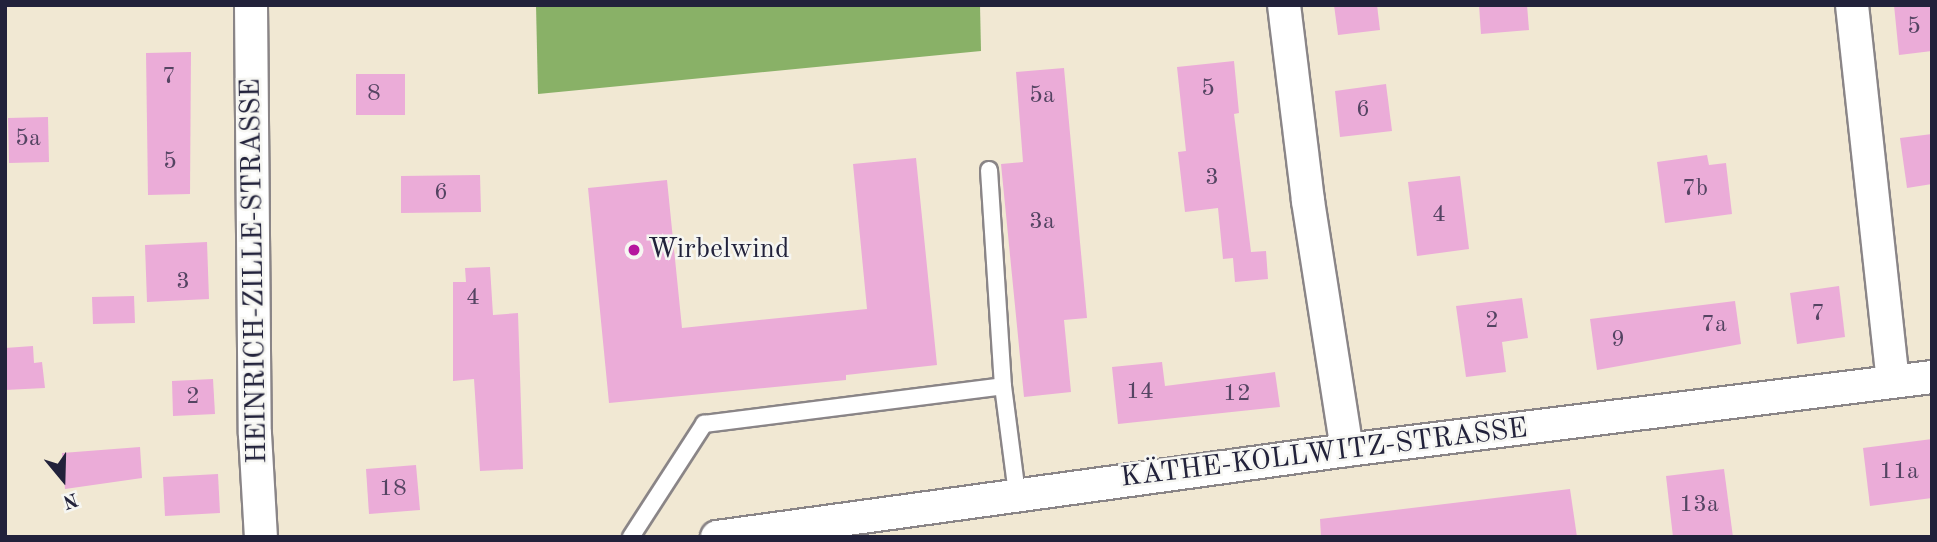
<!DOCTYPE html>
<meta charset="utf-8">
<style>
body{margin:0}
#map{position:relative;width:1937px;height:542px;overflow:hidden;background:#f1e8d3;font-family:"Old Standard TT",serif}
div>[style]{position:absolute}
.forest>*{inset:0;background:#89b167}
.building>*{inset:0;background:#ebacd8}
.roads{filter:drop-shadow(2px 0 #8a8587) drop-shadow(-2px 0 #8a8587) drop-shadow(0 2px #8a8587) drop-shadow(0 -2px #8a8587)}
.service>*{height:16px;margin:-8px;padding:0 8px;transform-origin:8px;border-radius:8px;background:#fff}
.minor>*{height:32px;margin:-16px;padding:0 16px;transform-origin:16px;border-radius:16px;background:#fff}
.dots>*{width:19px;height:19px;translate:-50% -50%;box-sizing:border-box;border:4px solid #f6f6f2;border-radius:50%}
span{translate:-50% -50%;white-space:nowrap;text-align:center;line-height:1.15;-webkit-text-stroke:5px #f6f6f2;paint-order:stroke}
.number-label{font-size:24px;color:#544462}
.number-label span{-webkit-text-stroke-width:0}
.poi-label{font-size:28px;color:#22223b}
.left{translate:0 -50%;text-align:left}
.street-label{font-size:28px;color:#22223b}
.frame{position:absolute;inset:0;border:7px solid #22223b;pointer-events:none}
.north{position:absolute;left:28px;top:444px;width:70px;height:70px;-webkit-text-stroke:5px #f6f6f2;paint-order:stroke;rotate:161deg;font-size:19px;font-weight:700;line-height:28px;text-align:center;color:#22223b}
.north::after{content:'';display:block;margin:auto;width:24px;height:32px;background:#22223b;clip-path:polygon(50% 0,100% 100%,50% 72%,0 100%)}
</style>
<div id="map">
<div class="forest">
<i style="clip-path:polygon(536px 5px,980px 5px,981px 51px,538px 94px)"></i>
</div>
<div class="building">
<i style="clip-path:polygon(1334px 5px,1377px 5px,1380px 30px,1338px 35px)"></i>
<i style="clip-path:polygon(1479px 5px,1527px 5px,1529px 30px,1481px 34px)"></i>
<i style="clip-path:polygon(1894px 5px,1932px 5px,1932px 51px,1899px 55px)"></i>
<i style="clip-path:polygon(191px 52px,190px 194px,148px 195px,146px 53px)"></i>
<i style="clip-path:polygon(1234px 61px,1239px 113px,1234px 114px,1251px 252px,1266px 251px,1268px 279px,1235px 282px,1233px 258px,1223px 259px,1218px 208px,1185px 212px,1178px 152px,1186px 151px,1177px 67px)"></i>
<i style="clip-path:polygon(1064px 68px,1087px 318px,1064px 320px,1071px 392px,1024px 397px,1001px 164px,1023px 162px,1016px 72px)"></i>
<i style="clip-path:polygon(356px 74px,405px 74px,405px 115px,356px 115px)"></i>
<i style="clip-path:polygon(1386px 84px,1392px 131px,1340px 137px,1335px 91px)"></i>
<i style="clip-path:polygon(48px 117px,49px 162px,9px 163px,8px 118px)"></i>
<i style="clip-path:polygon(1932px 134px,1932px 184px,1907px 188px,1900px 138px)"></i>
<i style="clip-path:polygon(1707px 155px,1709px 165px,1726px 163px,1732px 214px,1665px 223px,1657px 162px)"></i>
<i style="clip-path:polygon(916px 158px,937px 365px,846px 375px,846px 380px,609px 403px,588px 188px,667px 180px,682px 328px,867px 309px,853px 164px)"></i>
<i style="clip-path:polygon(480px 175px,481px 212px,401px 213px,401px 176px)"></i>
<i style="clip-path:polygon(1460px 176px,1469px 249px,1417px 256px,1408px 182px)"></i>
<i style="clip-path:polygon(207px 242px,209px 299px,147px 302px,145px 245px)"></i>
<i style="clip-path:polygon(490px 267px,493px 315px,518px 313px,523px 469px,480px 471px,474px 379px,453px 381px,453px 282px,466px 282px,465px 268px)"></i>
<i style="clip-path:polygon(1839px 286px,1845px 337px,1797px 344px,1790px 293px)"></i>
<i style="clip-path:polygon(134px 296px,135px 323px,93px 324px,92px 297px)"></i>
<i style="clip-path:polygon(1522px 298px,1528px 338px,1502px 342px,1506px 372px,1466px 377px,1456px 306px)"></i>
<i style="clip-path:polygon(1735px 301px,1741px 344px,1597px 370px,1590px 319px)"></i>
<i style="clip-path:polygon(33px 346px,34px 363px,42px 362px,45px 388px,5px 390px,5px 348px)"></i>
<i style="clip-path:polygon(1162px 362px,1165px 386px,1275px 372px,1280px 407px,1118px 424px,1112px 367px)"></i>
<i style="clip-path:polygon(213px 379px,215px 414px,173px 416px,172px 381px)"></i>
<i style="clip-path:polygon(1932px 439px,1932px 498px,1870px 506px,1863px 448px)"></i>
<i style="clip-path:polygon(140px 447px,142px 478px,65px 489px,62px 453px)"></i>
<i style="clip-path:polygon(416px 465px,420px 510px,369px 514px,366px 469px)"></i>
<i style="clip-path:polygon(1724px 469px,1733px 537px,1673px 537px,1666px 476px)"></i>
<i style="clip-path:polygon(218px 474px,220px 513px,165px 516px,163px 477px)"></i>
<i style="clip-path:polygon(1570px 489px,1577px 537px,1321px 537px,1320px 519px)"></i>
</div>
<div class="roads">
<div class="service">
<i style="left:989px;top:170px;width:216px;rotate:86.3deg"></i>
<i style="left:1003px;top:386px;width:109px;rotate:82.6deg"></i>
<i style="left:631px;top:537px;width:135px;rotate:-57.1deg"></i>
<i style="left:704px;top:424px;width:301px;rotate:-7.2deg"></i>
</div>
<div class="minor">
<i style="left:251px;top:5px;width:429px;rotate:89.5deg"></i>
<i style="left:255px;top:434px;width:103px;rotate:86.7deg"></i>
<i style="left:1284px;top:5px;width:197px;rotate:83deg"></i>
<i style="left:1308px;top:201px;width:252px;rotate:81.1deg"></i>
<i style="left:1852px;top:5px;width:377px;rotate:83.8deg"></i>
<i style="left:717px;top:537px;width:636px;rotate:-7.86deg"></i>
<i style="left:1347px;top:450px;width:590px;rotate:-7.11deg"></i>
</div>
</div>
<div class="dots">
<i style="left:634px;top:250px;background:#b5179e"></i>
</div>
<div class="number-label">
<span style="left:1914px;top:28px">5</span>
<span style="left:169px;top:78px">7</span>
<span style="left:1208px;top:90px">5</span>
<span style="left:374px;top:95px">8</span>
<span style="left:1042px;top:97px">5a</span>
<span style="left:1363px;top:111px">6</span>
<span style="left:28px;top:140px">5a</span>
<span style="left:170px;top:163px">5</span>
<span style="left:1212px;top:179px">3</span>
<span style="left:1695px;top:190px">7b</span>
<span style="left:441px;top:194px">6</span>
<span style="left:1439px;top:216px">4</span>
<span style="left:1042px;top:223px">3a</span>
<span style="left:183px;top:283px">3</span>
<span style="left:473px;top:299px">4</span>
<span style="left:1818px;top:315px">7</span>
<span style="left:1492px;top:322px">2</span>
<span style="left:1714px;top:326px">7a</span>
<span style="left:1618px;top:341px">9</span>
<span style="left:1140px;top:393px">14</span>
<span style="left:1237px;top:395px">12</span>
<span style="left:193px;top:398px">2</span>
<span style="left:1899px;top:473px">11a</span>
<span style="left:393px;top:490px">18</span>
<span style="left:1699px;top:506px">13a</span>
</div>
<div class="poi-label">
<span class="left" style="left:648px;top:250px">Wirbelwind</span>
</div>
<div class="street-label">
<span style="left:255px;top:271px;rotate:-91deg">HEINRICH-ZILLE-STRASSE</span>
<span style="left:1324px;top:454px;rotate:-7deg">KÄTHE-KOLLWITZ-STRASSE</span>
</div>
<div class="frame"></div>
<div class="north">N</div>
</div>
